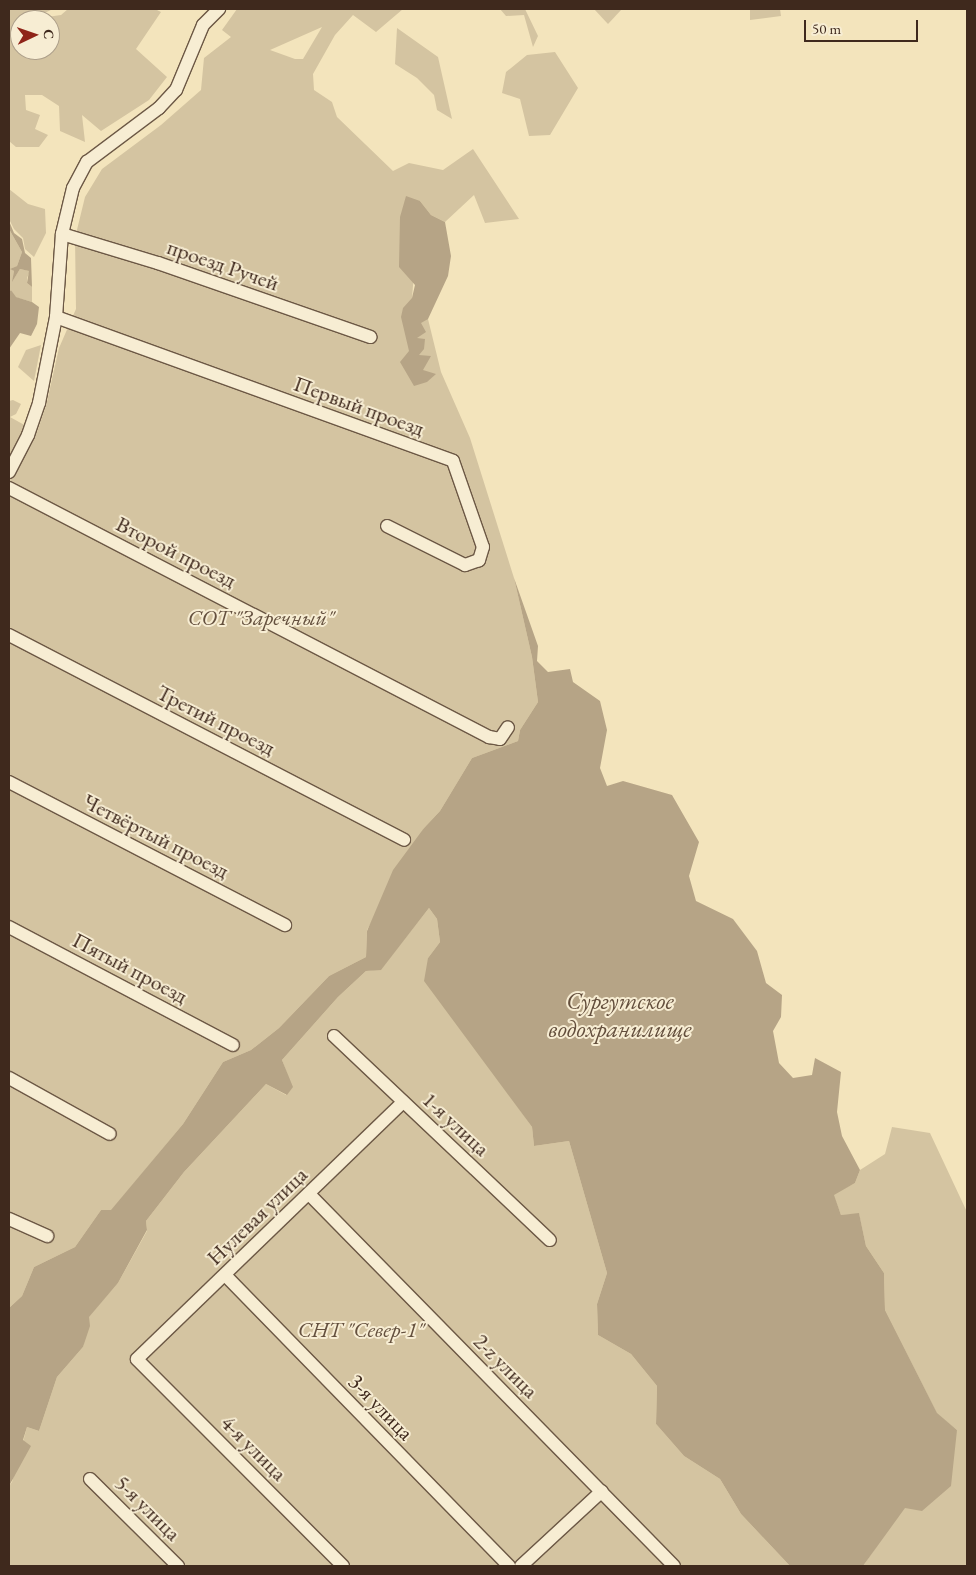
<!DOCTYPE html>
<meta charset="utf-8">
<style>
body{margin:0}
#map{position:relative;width:976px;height:1575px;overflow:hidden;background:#f3e4bc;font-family:"EB Garamond",serif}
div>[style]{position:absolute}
.green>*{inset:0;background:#d4c4a1}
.water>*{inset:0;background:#b6a486}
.roads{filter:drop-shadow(1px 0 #6c5845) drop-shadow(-1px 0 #6c5845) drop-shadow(0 1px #6c5845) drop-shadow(0 -1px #6c5845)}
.minor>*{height:12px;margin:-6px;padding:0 6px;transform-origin:6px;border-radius:6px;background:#f7edd3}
span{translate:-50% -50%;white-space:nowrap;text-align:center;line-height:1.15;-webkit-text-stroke:4px #f7edd3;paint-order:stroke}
.street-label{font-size:22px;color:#3f291d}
.park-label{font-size:22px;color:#64503e;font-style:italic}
.water-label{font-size:24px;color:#634e3c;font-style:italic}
.frame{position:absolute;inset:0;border:10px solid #3f291d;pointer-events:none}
.north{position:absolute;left:10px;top:10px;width:50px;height:50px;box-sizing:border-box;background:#f7edd3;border:1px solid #ad9f8a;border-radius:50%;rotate:87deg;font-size:14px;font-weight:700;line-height:20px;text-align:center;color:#3f291d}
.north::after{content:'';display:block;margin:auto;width:18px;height:22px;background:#8f2418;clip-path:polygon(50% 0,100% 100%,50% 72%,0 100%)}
.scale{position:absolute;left:804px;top:20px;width:114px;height:22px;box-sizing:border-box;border:2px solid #3f291d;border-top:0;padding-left:6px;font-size:15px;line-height:18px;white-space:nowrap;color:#3f291d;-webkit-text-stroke:4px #f7edd3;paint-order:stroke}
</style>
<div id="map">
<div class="green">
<i style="clip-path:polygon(9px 9px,53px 9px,38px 16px,37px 20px,20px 20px,20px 50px,50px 50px,50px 20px,45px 20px,47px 17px,61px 15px,68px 9px,155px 9px,161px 12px,136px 49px,167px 77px,149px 100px,101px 131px,82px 115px,85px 142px,60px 131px,59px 106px,42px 95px,25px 95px,26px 110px,40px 115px,35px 129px,48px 135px,39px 147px,16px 147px,9px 141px)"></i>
<i style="clip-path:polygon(evenodd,237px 9px,403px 9px,376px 32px,353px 15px,335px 35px,313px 74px,314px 90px,332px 102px,337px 117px,393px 171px,409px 163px,443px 170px,473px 149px,519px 219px,485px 223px,474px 195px,445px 222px,431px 215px,420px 201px,412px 298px,428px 319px,441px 372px,470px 438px,514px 578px,532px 657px,538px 702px,520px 730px,518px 741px,472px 758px,440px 811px,424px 828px,367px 930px,366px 957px,329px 976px,279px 1028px,251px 1050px,223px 1062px,183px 1124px,111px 1211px,101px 1210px,75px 1247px,34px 1267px,22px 1296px,9px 1308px,9px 401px,13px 400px,21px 404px,16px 414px,10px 417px,37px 432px,46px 406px,59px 348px,76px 309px,75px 238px,85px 197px,102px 169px,161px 125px,201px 90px,204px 58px,231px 37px,222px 30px,237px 9px,322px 27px,303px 59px,295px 59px,270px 50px,322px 27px)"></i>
<i style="clip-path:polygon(500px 9px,525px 9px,538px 36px,533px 47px,524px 15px,506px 16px)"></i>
<i style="clip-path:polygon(594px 9px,622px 9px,608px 24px)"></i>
<i style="clip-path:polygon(750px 9px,780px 9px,781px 16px,750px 20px)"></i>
<i style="clip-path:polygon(397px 28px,438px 57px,452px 119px,437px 110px,434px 95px,417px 78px,395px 64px)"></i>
<i style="clip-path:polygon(555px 52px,578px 88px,550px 135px,529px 136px,520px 99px,502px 93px,506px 72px,527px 55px)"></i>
<i style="clip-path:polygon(9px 189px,28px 204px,45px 209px,46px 233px,34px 257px,25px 249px,23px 238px,14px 229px,9px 219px)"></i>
<i style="clip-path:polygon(9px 229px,22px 252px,17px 266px,11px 269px,14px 271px,13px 280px,20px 269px,30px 271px,27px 278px,27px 283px,32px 287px,32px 302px,15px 297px,11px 290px,9px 292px)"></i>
<i style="clip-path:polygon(41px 345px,34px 381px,18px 367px,26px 350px)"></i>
<i style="clip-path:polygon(429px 908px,437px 919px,440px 942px,428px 958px,505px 1089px,532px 1127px,534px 1146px,569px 1141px,607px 1273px,597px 1304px,598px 1335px,631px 1354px,657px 1386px,656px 1424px,684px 1456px,720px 1479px,741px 1514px,790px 1566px,9px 1566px,9px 1486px,12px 1482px,27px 1427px,39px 1431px,57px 1377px,83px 1347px,88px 1317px,118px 1283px,147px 1231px,146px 1221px,184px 1172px,266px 1084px,286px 1095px,292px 1087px,282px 1060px,338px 997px,366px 971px,381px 969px)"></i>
<i style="clip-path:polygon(892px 1127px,930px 1133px,967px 1212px,967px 1566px,863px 1566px,957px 1430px,937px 1414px,885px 1310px,884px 1273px,866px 1246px,859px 1214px,841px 1215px,833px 1194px,855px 1183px,860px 1170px,885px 1154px)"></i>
</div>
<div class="water">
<i style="clip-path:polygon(406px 196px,420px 201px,431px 215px,445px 222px,451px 256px,448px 276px,428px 319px,421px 323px,426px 332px,417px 338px,425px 339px,424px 349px,419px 355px,431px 356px,423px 370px,436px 374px,427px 382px,414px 386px,400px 362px,409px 351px,401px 317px,403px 308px,412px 298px,415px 285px,399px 267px,400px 217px)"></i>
<i style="clip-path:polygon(9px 221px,14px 233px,22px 239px,25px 253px,31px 258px,32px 287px,27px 283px,29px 271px,20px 269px,12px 282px,14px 271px,10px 269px,17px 266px,22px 252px,9px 229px)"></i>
<i style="clip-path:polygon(11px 290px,16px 297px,32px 302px,39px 307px,37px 324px,31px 336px,20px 333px,9px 349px,9px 292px)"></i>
<i style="clip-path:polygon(514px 578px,538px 646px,537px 661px,548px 672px,570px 669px,573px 682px,600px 701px,607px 730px,600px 768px,607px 786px,623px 781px,672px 795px,699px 842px,689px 876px,696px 901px,733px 919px,757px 951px,766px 983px,782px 995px,781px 1017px,773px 1031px,779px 1063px,793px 1078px,812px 1075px,815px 1058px,841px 1072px,837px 1112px,842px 1136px,860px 1170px,855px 1183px,834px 1195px,841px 1215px,859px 1213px,866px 1246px,884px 1273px,885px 1310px,937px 1413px,957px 1430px,951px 1486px,922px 1511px,905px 1508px,863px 1566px,790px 1566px,741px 1514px,720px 1479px,684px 1456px,656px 1424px,657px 1386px,631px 1354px,598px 1335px,597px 1304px,607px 1273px,569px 1141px,534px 1146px,532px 1127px,424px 981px,428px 958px,440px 942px,437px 919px,429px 908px,381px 970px,366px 971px,338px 997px,282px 1060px,293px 1087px,287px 1095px,266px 1084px,184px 1172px,146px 1221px,147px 1230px,118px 1283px,89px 1317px,90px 1326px,83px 1347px,57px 1377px,39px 1431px,27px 1427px,23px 1440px,31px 1446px,9px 1486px,9px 1308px,22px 1296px,34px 1267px,75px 1247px,101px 1210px,111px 1210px,183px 1124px,223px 1062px,251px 1050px,279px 1028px,329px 976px,366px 957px,367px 931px,393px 870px,424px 828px,440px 811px,472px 758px,518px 741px,520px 730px,538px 702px,532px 657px)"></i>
</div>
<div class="roads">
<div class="minor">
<i style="left:62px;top:234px;width:100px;rotate:16.8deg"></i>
<i style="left:158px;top:263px;width:225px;rotate:19.2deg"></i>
<i style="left:56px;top:317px;width:422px;rotate:19.9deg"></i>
<i style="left:453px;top:461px;width:91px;rotate:70.8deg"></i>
<i style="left:483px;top:547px;width:14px;rotate:107deg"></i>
<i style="left:479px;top:560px;width:15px;rotate:160deg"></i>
<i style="left:465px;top:565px;width:87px;rotate:-153.4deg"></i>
<i style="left:9px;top:472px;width:42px;rotate:-62.8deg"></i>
<i style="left:28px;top:435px;width:34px;rotate:-71deg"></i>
<i style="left:39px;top:403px;width:88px;rotate:-78.8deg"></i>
<i style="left:56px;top:317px;width:83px;rotate:-85.9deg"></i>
<i style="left:62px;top:234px;width:47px;rotate:-76.6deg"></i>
<i style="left:73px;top:188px;width:30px;rotate:-62deg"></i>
<i style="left:87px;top:162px;width:90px;rotate:-36.9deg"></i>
<i style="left:159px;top:108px;width:25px;rotate:-47deg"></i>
<i style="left:176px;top:90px;width:70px;rotate:-67.4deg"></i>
<i style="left:203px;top:25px;width:23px;rotate:-45deg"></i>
<i style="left:9px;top:488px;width:541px;rotate:27.42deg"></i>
<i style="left:489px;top:737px;width:11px;rotate:10deg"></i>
<i style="left:500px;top:739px;width:14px;rotate:-56deg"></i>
<i style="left:9px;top:635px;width:445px;rotate:27.4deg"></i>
<i style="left:9px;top:782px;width:311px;rotate:27.4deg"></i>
<i style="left:9px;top:927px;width:253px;rotate:27.8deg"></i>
<i style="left:334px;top:1036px;width:297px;rotate:43.4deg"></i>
<i style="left:9px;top:1078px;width:115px;rotate:29deg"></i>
<i style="left:309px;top:1194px;width:521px;rotate:45.54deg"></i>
<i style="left:9px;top:1219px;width:42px;rotate:24.1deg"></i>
<i style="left:225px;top:1275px;width:407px;rotate:45.7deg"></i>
<i style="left:90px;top:1479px;width:124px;rotate:44.7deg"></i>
<i style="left:343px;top:1566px;width:292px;rotate:-134.9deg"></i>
<i style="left:137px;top:1359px;width:370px;rotate:-44deg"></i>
<i style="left:521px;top:1566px;width:110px;rotate:-42.8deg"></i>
</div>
</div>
<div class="street-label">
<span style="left:223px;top:265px;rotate:19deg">проезд Ручей</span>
<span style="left:359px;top:406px;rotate:20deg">Первый проезд</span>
<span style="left:176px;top:552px;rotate:27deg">Второй проезд</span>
<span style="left:216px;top:720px;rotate:27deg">Третий проезд</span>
<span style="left:156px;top:836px;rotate:27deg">Четвёртый проезд</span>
<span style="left:130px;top:968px;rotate:28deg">Пятый проезд</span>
<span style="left:456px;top:1124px;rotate:43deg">1-я улица</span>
<span style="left:257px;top:1216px;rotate:-44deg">Нулевая улица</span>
<span style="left:506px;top:1366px;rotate:45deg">2-z улица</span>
<span style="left:381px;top:1407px;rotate:46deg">3-я улица</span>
<span style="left:254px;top:1448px;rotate:45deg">4-я улица</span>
<span style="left:148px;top:1508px;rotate:45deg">5-я улица</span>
</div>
<div class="park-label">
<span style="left:261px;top:618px">СОТ "Заречный"</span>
<span style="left:361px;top:1330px">СНТ "Север-1"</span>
</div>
<div class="water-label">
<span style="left:620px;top:1015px">Сургутское<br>водохранилище</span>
</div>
<div class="frame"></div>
<div class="north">С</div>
<div class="scale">50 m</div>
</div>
